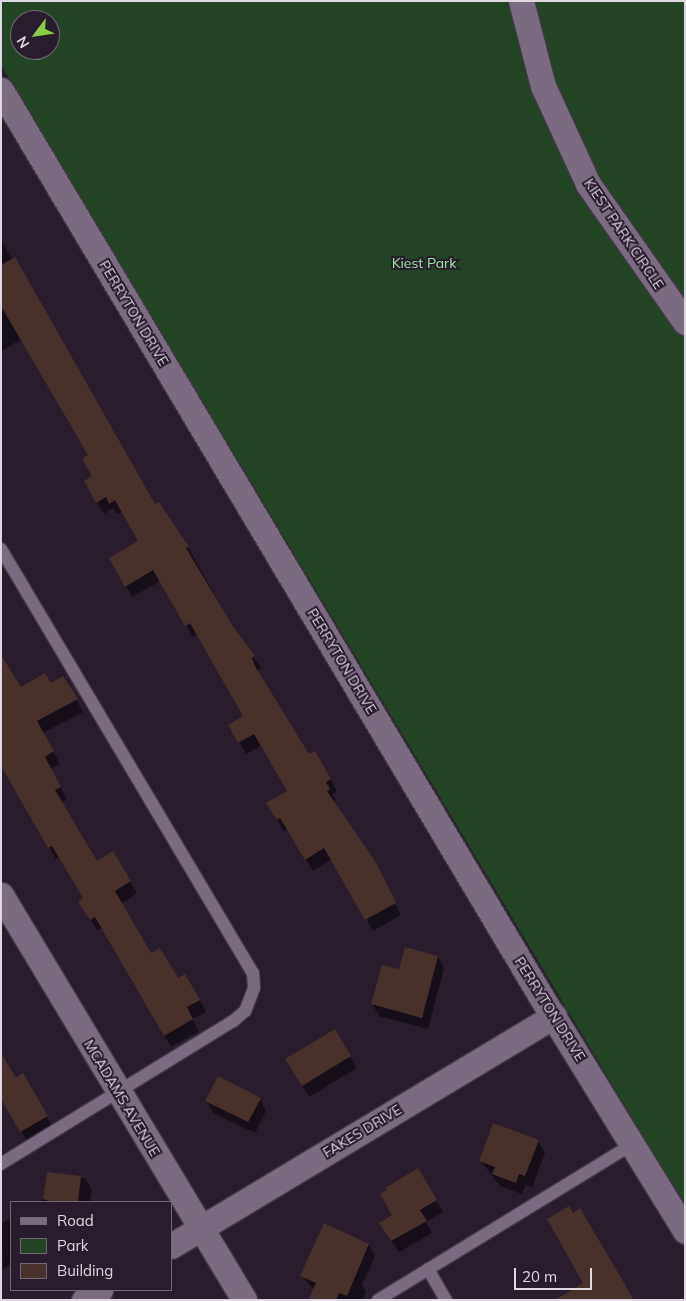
<!DOCTYPE html>
<style>
body{margin:0}
#map{position:relative;width:686px;height:1301px;overflow:hidden;background:#291c2d;font-family:Mulish,sans-serif}
div>[style]{position:absolute}
.green>*{inset:0;background:#224425}
.shadow>*{inset:0;background:#0007}
.building>*{inset:0;background:#48312b}
.roads{filter:drop-shadow(1px 0 #423846) drop-shadow(-1px 0 #423846) drop-shadow(0 1px #423846) drop-shadow(0 -1px #423846)}
.service>*{height:12px;margin:-6px;padding:0 6px;transform-origin:6px;border-radius:6px;background:#7a6b80}
.minor>*{height:25px;margin:-12.5px;padding:0 12.5px;transform-origin:12.5px;border-radius:12.5px;background:#7a6b80}
span{translate:-50% -50%;white-space:nowrap;text-align:center;line-height:1.15;-webkit-text-stroke:4px #291c2d;paint-order:stroke}
.street-label{font-size:14px;color:#dfd7e2}
.park-label{font-size:14px;color:#9be8a1}
.frame{position:absolute;inset:0;border:2px solid #dfd7e2;pointer-events:none}
.legend{position:absolute;left:10px;top:1201px;width:162px;height:90px;box-sizing:border-box;background:#291c2d;border:1px solid #726775;margin:0;padding:6px 9px;list-style:none;font-size:15px;color:#dfd7e2}
.legend li{display:flex;align-items:center;gap:10px;height:25px}
.legend b{width:25px;border:1px solid #726775}
.north{position:absolute;left:10px;top:10px;width:50px;height:50px;box-sizing:border-box;background:#291c2d;border:1px solid #726775;border-radius:50%;rotate:239deg;font-size:14px;font-weight:700;line-height:20px;text-align:center;color:#dfd7e2}
.north::after{content:'';display:block;margin:auto;width:18px;height:22px;background:#8bce46;clip-path:polygon(50% 0,100% 100%,50% 72%,0 100%)}
.scale{position:absolute;left:514px;top:1268px;width:78px;height:22px;box-sizing:border-box;border:2px solid #dfd7e2;border-top:0;padding-left:6px;font-size:15px;line-height:18px;white-space:nowrap;color:#dfd7e2;-webkit-text-stroke:4px #291c2d;paint-order:stroke}
</style>
<div id="map">
<div class="green">
<i style="clip-path:polygon(evenodd,1px 1px,685px 1px,685px 1206px,1px 65px,1px 1px,20px 20px,50px 20px,50px 50px,20px 50px,20px 20px)"></i>
</div>
<div class="shadow">
<i style="clip-path:polygon(1px 240px,155px 505px,159px 503px,188px 547px,231px 625px,261px 668px,258px 670px,260px 677px,309px 756px,315px 753px,337px 791px,332px 794px,336px 801px,333px 802px,381px 875px,401px 915px,373px 931px,332px 859px,313px 871px,288px 829px,284px 831px,268px 803px,289px 791px,262px 745px,246px 754px,229px 725px,245px 716px,198px 634px,193px 637px,160px 581px,132px 597px,111px 559px,140px 542px,122px 511px,117px 514px,113px 508px,104px 514px,85px 482px,94px 477px,90px 456px,22px 339px,1px 351px)"></i>
<i style="clip-path:polygon(63px 677px,83px 712px,43px 733px,60px 764px,50px 769px,67px 799px,61px 802px,97px 863px,112px 853px,137px 893px,121px 904px,150px 955px,177px 980px,185px 975px,206px 1012px,192px 1019px,199px 1031px,171px 1047px,102px 928px,97px 930px,86px 913px,85px 899px,59px 857px,56px 859px,2px 765px,20px 689px,51px 684px)"></i>
<i style="clip-path:polygon(438px 957px,444px 969px,428px 1029px,379px 1016px,372px 1004px,400px 971px)"></i>
<i style="clip-path:polygon(335px 1030px,357px 1068px,309px 1097px,293px 1071px)"></i>
<i style="clip-path:polygon(23px 1075px,53px 1128px,28px 1143px,1px 1096px)"></i>
<i style="clip-path:polygon(260px 1099px,266px 1111px,255px 1133px,213px 1113px,207px 1101px)"></i>
<i style="clip-path:polygon(538px 1141px,545px 1153px,532px 1187px,526px 1185px,522px 1194px,500px 1186px,481px 1161px)"></i>
<i style="clip-path:polygon(418px 1170px,443px 1212px,426px 1222px,432px 1233px,399px 1252px,387px 1235px)"></i>
<i style="clip-path:polygon(48px 1173px,85px 1178px,92px 1190px,90px 1202px,39px 1202px,44px 1199px)"></i>
<i style="clip-path:polygon(11px 1218px,11px 1264px,3px 1269px,1px 1224px)"></i>
<i style="clip-path:polygon(368px 1244px,375px 1256px,362px 1285px,366px 1292px,363px 1300px,312px 1300px,314px 1290px,302px 1276px)"></i>
</div>
<div class="building">
<i style="clip-path:polygon(15px 257px,155px 504px,159px 502px,189px 547px,186px 548px,232px 625px,255px 656px,252px 658px,255px 666px,309px 754px,315px 751px,331px 779px,326px 782px,330px 789px,327px 791px,375px 861px,396px 903px,365px 920px,324px 848px,305px 860px,280px 818px,277px 820px,266px 803px,287px 791px,254px 734px,238px 743px,228px 725px,243px 716px,190px 623px,185px 626px,153px 570px,125px 587px,109px 558px,138px 541px,115px 500px,109px 504px,106px 497px,96px 503px,84px 481px,92px 476px,82px 459px,88px 455px,1px 306px,1px 265px)"></i>
<i style="clip-path:polygon(1px 655px,21px 687px,45px 673px,51px 683px,63px 676px,78px 699px,37px 721px,54px 751px,45px 757px,61px 787px,55px 790px,97px 861px,113px 851px,131px 881px,115px 891px,151px 953px,160px 948px,178px 978px,185px 974px,200px 1000px,187px 1007px,193px 1019px,164px 1036px,95px 917px,90px 920px,78px 902px,83px 898px,52px 846px,48px 848px,1px 766px)"></i>
<i style="clip-path:polygon(405px 947px,438px 956px,422px 1018px,371px 1004px,382px 965px,399px 969px)"></i>
<i style="clip-path:polygon(335px 1029px,351px 1056px,302px 1086px,285px 1059px)"></i>
<i style="clip-path:polygon(1px 1053px,16px 1078px,23px 1073px,48px 1116px,20px 1132px,1px 1099px)"></i>
<i style="clip-path:polygon(218px 1076px,261px 1098px,248px 1122px,205px 1101px)"></i>
<i style="clip-path:polygon(493px 1123px,539px 1140px,525px 1176px,519px 1174px,516px 1183px,492px 1174px,495px 1167px,479px 1161px)"></i>
<i style="clip-path:polygon(418px 1168px,437px 1200px,420px 1210px,427px 1221px,391px 1241px,379px 1223px,392px 1215px,380px 1194px,387px 1190px,385px 1188px)"></i>
<i style="clip-path:polygon(47px 1172px,81px 1176px,78px 1202px,53px 1202px,43px 1199px)"></i>
<i style="clip-path:polygon(569px 1206px,573px 1213px,580px 1208px,634px 1300px,555px 1300px,583px 1283px,547px 1219px)"></i>
<i style="clip-path:polygon(324px 1223px,369px 1244px,347px 1296px,339px 1293px,336px 1300px,308px 1300px,316px 1283px,300px 1276px)"></i>
</div>
<div class="roads">
<div class="service">
<i style="left:1px;top:549px;width:493px;rotate:59.3deg"></i>
<i style="left:253px;top:973px;width:15px;rotate:86deg"></i>
<i style="left:254px;top:988px;width:25px;rotate:111deg"></i>
<i style="left:245px;top:1011px;width:16px;rotate:140deg"></i>
<i style="left:233px;top:1021px;width:273px;rotate:148.4deg"></i>
<i style="left:428px;top:1269px;width:36px;rotate:60deg"></i>
<i style="left:378px;top:1300px;width:299px;rotate:-31.5deg"></i>
</div>
<div class="minor">
<i style="left:521px;top:1px;width:88px;rotate:75.5deg"></i>
<i style="left:543px;top:86px;width:108px;rotate:65.3deg"></i>
<i style="left:588px;top:184px;width:169px;rotate:54.9deg"></i>
<i style="left:1px;top:90px;width:1053px;rotate:59.22deg"></i>
<i style="left:540px;top:995px;width:277px;rotate:58.4deg"></i>
<i style="left:1px;top:895px;width:472px;rotate:59deg"></i>
<i style="left:171px;top:1246px;width:447px;rotate:-31deg"></i>
<i style="left:84px;top:1300px;width:19px;rotate:-32deg"></i>
</div>
</div>
<div class="street-label">
<span style="left:624px;top:234px;rotate:56deg">KIEST PARK CIRCLE</span>
<span style="left:134px;top:313px;rotate:59deg">PERRYTON DRIVE</span>
<span style="left:342px;top:661px;rotate:59deg">PERRYTON DRIVE</span>
<span style="left:550px;top:1009px;rotate:58deg">PERRYTON DRIVE</span>
<span style="left:122px;top:1098px;rotate:59deg">MCADAMS AVENUE</span>
<span style="left:362px;top:1131px;rotate:-31deg">FAKES DRIVE</span>
</div>
<div class="park-label">
<span style="left:424px;top:263px">Kiest Park</span>
</div>
<div class="frame"></div>
<ul class="legend">
<li><b style="height:6px;background:#7a6b80"></b>Road</li>
<li><b style="height:14px;background:#224425"></b>Park</li>
<li><b style="height:14px;background:#48312b"></b>Building</li>
</ul>
<div class="north">N</div>
<div class="scale">20 m</div>
</div>
